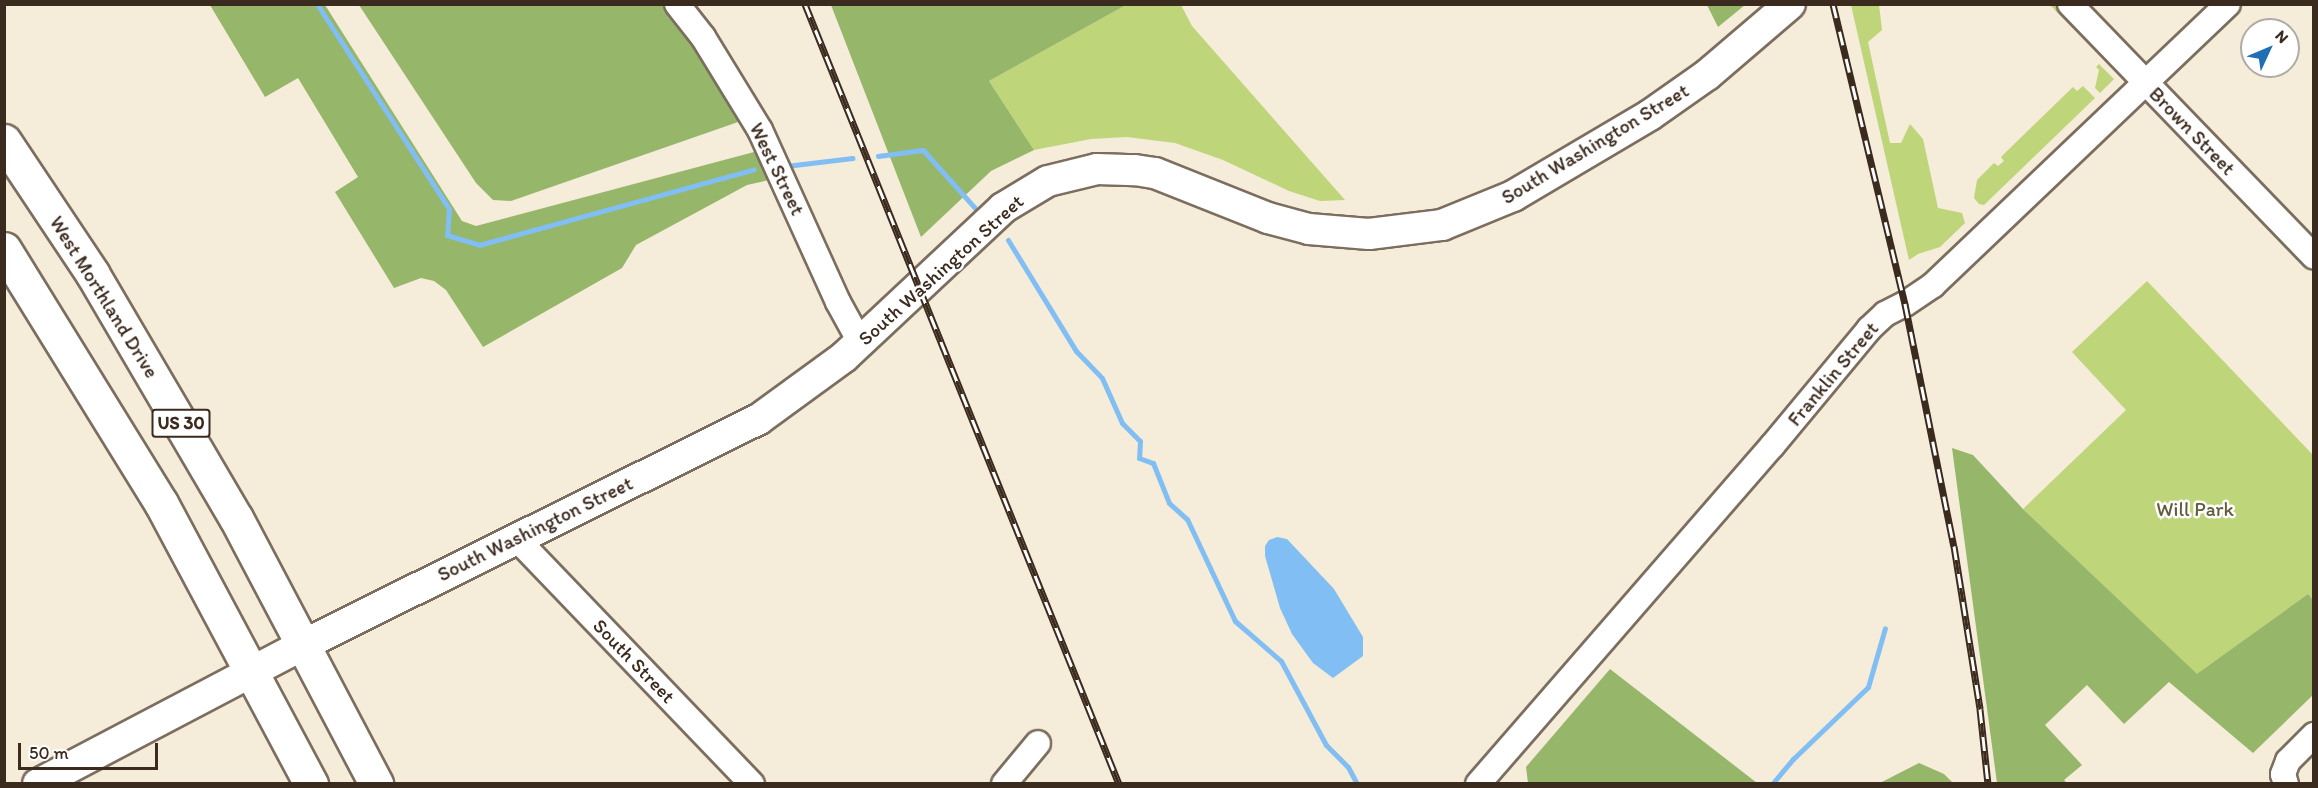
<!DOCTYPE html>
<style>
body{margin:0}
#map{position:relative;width:2318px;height:788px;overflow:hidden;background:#f5ecd9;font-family:Itim,sans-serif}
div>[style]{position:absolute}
.green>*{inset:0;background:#bed57a}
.forest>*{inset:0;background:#96b66a}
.water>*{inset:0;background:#80bef4}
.stream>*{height:5px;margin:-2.5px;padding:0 2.5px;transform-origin:2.5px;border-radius:2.5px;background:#80bef4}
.roads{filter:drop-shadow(2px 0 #7c6e5f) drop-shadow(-2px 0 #7c6e5f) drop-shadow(0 2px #7c6e5f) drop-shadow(0 -2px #7c6e5f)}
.minor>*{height:24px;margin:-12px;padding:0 12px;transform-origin:12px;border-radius:12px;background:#fff}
.major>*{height:30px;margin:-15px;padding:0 15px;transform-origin:15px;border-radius:15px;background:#fff}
.highway>*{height:33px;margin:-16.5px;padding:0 16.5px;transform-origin:16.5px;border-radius:16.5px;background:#fff}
.rail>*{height:7px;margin-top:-3.5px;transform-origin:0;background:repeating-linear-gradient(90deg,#fff 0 14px,#3b2a1e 0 28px);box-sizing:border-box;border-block:2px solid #3b2a1e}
span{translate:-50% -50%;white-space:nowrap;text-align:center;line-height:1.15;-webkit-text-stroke:5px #fff;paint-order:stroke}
.shield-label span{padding:2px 4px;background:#fff;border:2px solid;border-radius:4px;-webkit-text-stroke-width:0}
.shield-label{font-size:18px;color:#3b2a1e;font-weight:700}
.street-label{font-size:20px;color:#3b2a1e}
.park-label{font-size:20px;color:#625d3a}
.frame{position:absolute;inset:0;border:6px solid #3b2a1e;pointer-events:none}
.north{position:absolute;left:2240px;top:18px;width:60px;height:60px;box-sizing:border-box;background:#fff;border:2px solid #b1aaa5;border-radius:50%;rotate:46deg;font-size:16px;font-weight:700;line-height:24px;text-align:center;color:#3b2a1e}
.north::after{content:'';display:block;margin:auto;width:21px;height:27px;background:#1f6fb2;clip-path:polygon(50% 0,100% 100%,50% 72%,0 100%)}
.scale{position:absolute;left:18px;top:743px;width:140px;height:27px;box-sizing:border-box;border:3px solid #3b2a1e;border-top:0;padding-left:8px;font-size:18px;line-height:21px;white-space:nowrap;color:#3b2a1e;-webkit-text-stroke:4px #fff;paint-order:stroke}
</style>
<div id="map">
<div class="green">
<i style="clip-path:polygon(1126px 5px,1181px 5px,1192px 26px,1345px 200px,1320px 201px,1289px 191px,1223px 160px,1175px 143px,1127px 137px,1091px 139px,1034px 150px,989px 81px)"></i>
<i style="clip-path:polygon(1851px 5px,1879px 5px,1882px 30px,1868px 42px,1890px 143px,1901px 143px,1910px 124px,1923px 139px,1938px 208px,1962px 213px,1965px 223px,1940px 247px,1918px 254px,1909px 260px)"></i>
<i style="clip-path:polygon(2050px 5px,2057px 5px,2114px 64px,2111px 67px)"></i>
<i style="clip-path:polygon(2099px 64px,2114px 79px,2100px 93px,2095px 88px,2099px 70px,2096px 67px)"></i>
<i style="clip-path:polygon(2083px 86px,2095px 98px,1984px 205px,1979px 204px,1974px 198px,1977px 180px,1994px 163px,1998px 166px,2004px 161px,2001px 157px,2005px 153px,2073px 87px,2077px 91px)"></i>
<i style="clip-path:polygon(2147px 281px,2313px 455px,2313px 600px,2308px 594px,2197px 675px,2023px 509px,2126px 410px,2072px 352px)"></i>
</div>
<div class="forest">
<i style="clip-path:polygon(210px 5px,325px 5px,462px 221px,476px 226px,754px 152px,769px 180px,747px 185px,636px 245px,622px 268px,483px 347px,446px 290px,434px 281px,421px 278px,394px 288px,335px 192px,358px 177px,298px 78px,265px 97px)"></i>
<i style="clip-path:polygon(359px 5px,662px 5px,699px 48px,741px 121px,511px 201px,493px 200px,476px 183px)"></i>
<i style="clip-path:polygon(831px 5px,1126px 5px,989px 81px,1034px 150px,991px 171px,921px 237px)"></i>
<i style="clip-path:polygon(1707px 5px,1745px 5px,1718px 27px)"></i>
<i style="clip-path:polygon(1952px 448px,1973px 455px,2023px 509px,2197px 674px,2308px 594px,2313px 600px,2313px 695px,2253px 753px,2169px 682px,2124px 724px,2087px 685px,2045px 725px,2082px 765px,2064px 780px,2067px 783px,1997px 783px)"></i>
<i style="clip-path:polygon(1610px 669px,1757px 783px,1528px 783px,1526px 767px)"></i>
<i style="clip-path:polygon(1919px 763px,1944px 774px,1953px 783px,1880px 783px)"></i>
</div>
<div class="water">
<i style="clip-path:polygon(1277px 537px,1287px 539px,1334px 589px,1363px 637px,1363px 656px,1333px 678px,1313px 663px,1292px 634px,1280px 608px,1265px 556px,1265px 546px,1269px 540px)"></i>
</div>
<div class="stream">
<i style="left:317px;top:4px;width:244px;rotate:57.2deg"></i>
<i style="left:449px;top:209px;width:26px;rotate:94deg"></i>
<i style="left:447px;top:235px;width:34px;rotate:17deg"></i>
<i style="left:479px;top:245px;width:285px;rotate:-15.4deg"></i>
<i style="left:878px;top:156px;width:45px;rotate:-7.6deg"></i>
<i style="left:923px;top:150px;width:78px;rotate:48.1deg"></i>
<i style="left:786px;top:166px;width:67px;rotate:-6.8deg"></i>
<i style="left:1008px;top:240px;width:130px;rotate:58.5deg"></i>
<i style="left:1076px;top:351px;width:37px;rotate:46deg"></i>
<i style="left:1102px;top:378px;width:49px;rotate:66deg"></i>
<i style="left:1122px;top:423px;width:25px;rotate:45deg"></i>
<i style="left:1140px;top:441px;width:17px;rotate:93deg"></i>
<i style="left:1139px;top:458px;width:15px;rotate:20deg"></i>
<i style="left:1153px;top:463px;width:43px;rotate:68.2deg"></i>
<i style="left:1169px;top:503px;width:24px;rotate:42deg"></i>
<i style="left:1187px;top:519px;width:113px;rotate:64.8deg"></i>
<i style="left:1235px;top:621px;width:61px;rotate:41deg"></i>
<i style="left:1281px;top:661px;width:95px;rotate:61.8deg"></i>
<i style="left:1326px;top:745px;width:31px;rotate:45deg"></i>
<i style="left:1348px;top:767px;width:19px;rotate:62deg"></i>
<i style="left:1772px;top:784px;width:33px;rotate:-50deg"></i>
<i style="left:1793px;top:759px;width:104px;rotate:-43.8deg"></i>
<i style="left:1868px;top:687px;width:61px;rotate:-73.9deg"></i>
</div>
<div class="roads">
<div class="minor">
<i style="left:677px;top:4px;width:42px;rotate:51.8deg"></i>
<i style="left:703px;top:37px;width:109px;rotate:58.5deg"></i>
<i style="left:760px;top:130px;width:189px;rotate:65.6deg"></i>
<i style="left:838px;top:302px;width:46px;rotate:61.2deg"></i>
<i style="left:2070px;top:4px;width:351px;rotate:46deg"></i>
<i style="left:516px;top:538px;width:341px;rotate:46.2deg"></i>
<i style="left:1004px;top:784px;width:53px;rotate:-50.3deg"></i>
<i style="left:1478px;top:784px;width:448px;rotate:-49deg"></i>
<i style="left:1772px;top:446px;width:152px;rotate:-50.3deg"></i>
<i style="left:1869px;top:329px;width:22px;rotate:-43deg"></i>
<i style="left:1885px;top:314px;width:22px;rotate:-27deg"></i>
<i style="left:1905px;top:304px;width:34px;rotate:-34deg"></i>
<i style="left:1933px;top:285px;width:407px;rotate:-43.6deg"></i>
<i style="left:2286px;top:784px;width:10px;rotate:-107deg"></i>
<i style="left:2283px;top:774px;width:14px;rotate:-69deg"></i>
<i style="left:2288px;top:761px;width:37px;rotate:-45deg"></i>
</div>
<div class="major">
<i style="left:38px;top:784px;width:299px;rotate:-27.7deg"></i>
<i style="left:303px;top:645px;width:509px;rotate:-26.36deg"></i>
<i style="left:759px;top:419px;width:105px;rotate:-36.1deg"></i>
<i style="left:844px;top:357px;width:218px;rotate:-43.1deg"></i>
<i style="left:1003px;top:208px;width:52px;rotate:-31deg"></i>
<i style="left:1048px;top:181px;width:50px;rotate:-13.8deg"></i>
<i style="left:1097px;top:169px;width:38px;rotate:2deg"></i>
<i style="left:1135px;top:170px;width:20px;rotate:9deg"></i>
<i style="left:1155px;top:173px;width:122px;rotate:21.7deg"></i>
<i style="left:1268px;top:218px;width:42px;rotate:15deg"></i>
<i style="left:1309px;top:229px;width:60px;rotate:4.8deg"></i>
<i style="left:1369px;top:234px;width:74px;rotate:-7deg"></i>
<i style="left:1442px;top:225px;width:77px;rotate:-22.2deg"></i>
<i style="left:1513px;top:196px;width:159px;rotate:-30.6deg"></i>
<i style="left:1650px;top:115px;width:70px;rotate:-35.1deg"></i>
<i style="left:1707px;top:75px;width:109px;rotate:-40.5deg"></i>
</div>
<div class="highway">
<i style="left:4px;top:141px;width:159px;rotate:56.3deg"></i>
<i style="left:92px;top:273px;width:284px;rotate:59.6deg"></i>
<i style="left:236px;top:518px;width:301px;rotate:62.2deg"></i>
<i style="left:4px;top:249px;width:299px;rotate:58.3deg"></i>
<i style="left:161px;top:503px;width:319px;rotate:61.9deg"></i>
</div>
</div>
<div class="rail">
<i style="left:805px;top:4px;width:841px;rotate:68.07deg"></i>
<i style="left:1833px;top:4px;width:309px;rotate:76.5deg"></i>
<i style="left:1905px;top:304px;width:247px;rotate:78.6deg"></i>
<i style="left:1954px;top:546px;width:165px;rotate:80.9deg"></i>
<i style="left:1980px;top:709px;width:75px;rotate:83.9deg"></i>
</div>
<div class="shield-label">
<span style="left:181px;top:423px">US 30</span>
</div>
<div class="street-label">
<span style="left:2192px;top:131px;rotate:46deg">Brown Street</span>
<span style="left:1595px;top:144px;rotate:-31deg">South Washington Street</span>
<span style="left:777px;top:169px;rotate:64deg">West Street</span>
<span style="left:941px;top:270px;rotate:-42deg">South Washington Street</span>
<span style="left:104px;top:297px;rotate:58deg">West Morthland Drive</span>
<span style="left:1833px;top:374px;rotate:-50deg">Franklin Street</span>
<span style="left:535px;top:529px;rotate:-26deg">South Washington Street</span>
<span style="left:634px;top:661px;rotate:46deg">South Street</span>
</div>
<div class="park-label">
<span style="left:2195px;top:509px">Will Park</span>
</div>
<div class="frame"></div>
<div class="north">N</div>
<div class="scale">50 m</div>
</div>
